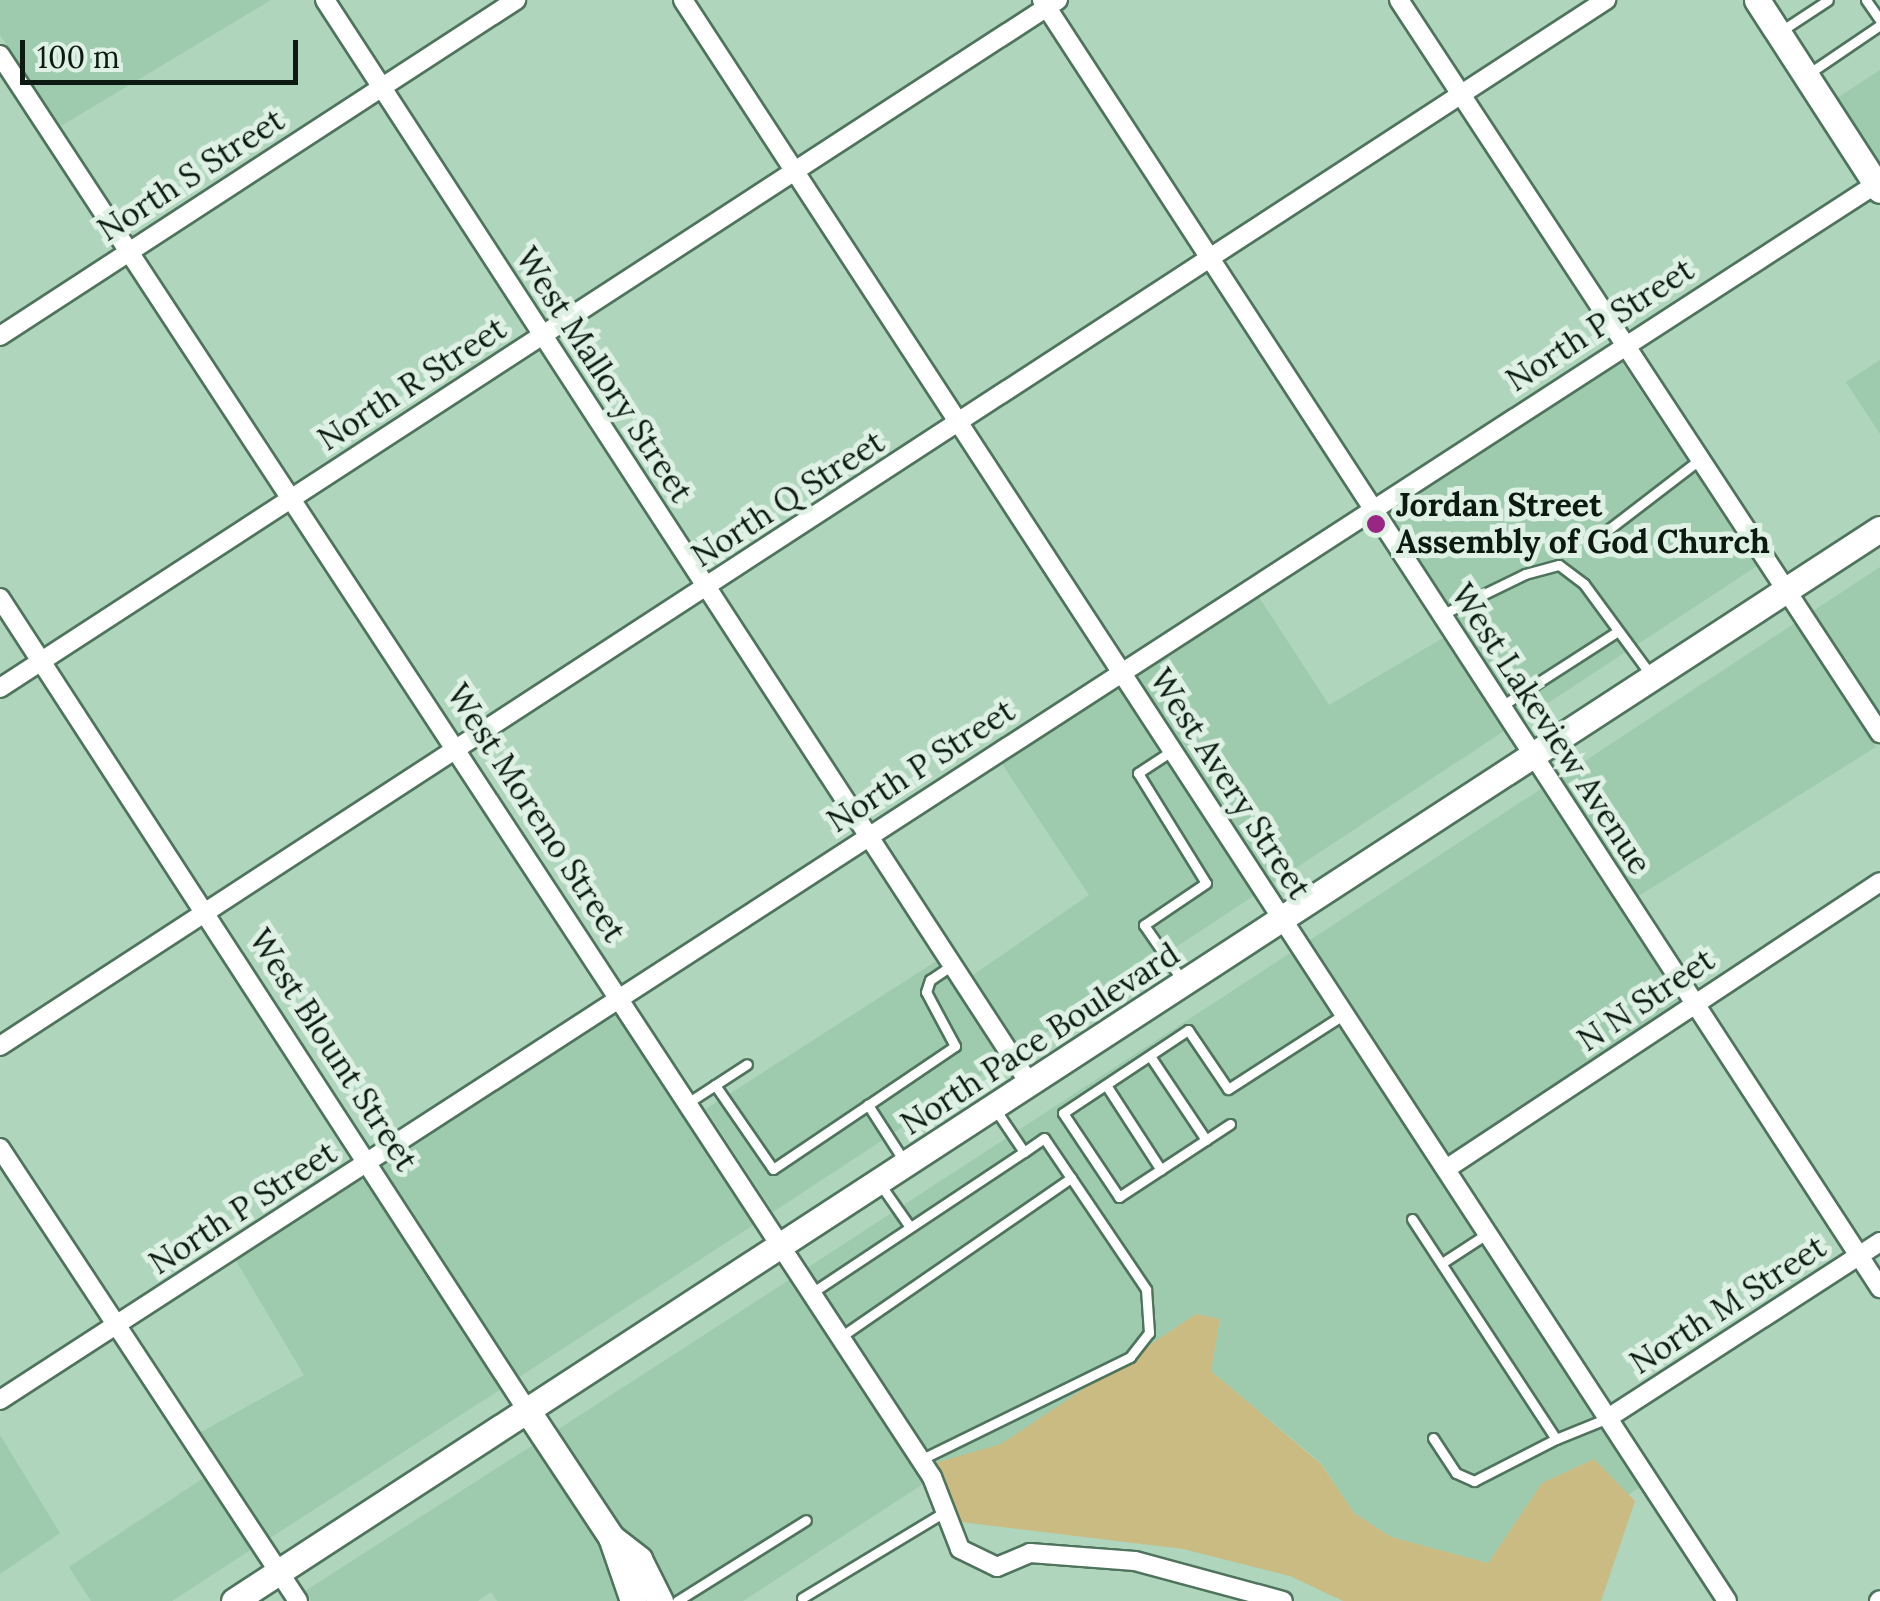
<!DOCTYPE html>
<style>
body{margin:0}
#map{position:relative;width:1880px;height:1601px;overflow:hidden;background:#afd5bd;font-family:Lora,serif}
div>[style]{position:absolute}
.built>*{inset:0;background:#9ecaae}
.green>*{inset:0;background:#c9bb81}
.roads{filter:drop-shadow(2px 0 #50735d) drop-shadow(-2px 0 #50735d) drop-shadow(0 2px #50735d) drop-shadow(0 -2px #50735d)}
.lane>*{height:9px;margin:-4.5px;padding:0 4.5px;transform-origin:4.5px;border-radius:4.5px;background:#fff}
.street>*{height:18px;margin:-9px;padding:0 9px;transform-origin:9px;border-radius:9px;background:#fff}
.secondary>*{height:25px;margin:-12.5px;padding:0 12.5px;transform-origin:12.5px;border-radius:12.5px;background:#fff}
.dots>*{width:28px;height:28px;translate:-50% -50%;box-sizing:border-box;border:5px solid #def1e4;border-radius:50%}
span{translate:-50% -50%;white-space:nowrap;text-align:center;line-height:1.15;-webkit-text-stroke:10px #def1e4;paint-order:stroke}
.street-label{font-size:32px;color:#0c1a12}
.poi-label{font-size:32px;color:#0c1a12;font-weight:700}
.left{translate:0 -50%;text-align:left}
.scale{position:absolute;left:20px;top:40px;width:278px;height:45px;box-sizing:border-box;border:5px solid #0c1a12;border-top:0;padding-left:12px;font-size:30px;line-height:35px;white-space:nowrap;color:#0c1a12;-webkit-text-stroke:8px #def1e4;paint-order:stroke}
</style>
<div id="map">
<div class="built">
<i style="clip-path:polygon(0 0,271px 0,61px 126px,0 35px)"></i>
<i style="clip-path:polygon(1880px 70px,1880px 170px,1834px 100px)"></i>
<i style="clip-path:polygon(1620px 360px,1757px 566px,1522px 720px,1386px 510px)"></i>
<i style="clip-path:polygon(1880px 360px,1880px 434px,1846px 382px)"></i>
<i style="clip-path:polygon(1880px 567px,1880px 713px,1813px 611px)"></i>
<i style="clip-path:polygon(1257px 594px,1329px 705px,1443px 638px,1504px 731px,1273px 883px,1135px 673px)"></i>
<i style="clip-path:polygon(1795px 623px,1876px 747px,1637px 897px,1559px 778px)"></i>
<i style="clip-path:polygon(1117px 684px,1255px 895px,1021px 1049px,973px 975px,1089px 895px,1000px 761px)"></i>
<i style="clip-path:polygon(1541px 789px,1680px 1002px,1450px 1155px,1310px 940px)"></i>
<i style="clip-path:polygon(1292px 952px,1640px 1487px,1628px 1495px,1594px 1459px,1542px 1483px,1488px 1563px,1391px 1537px,1354px 1513px,1321px 1463px,1211px 1371px,1220px 1319px,1196px 1314px,1001px 1445px,935px 1463px,807px 1268px)"></i>
<i style="clip-path:polygon(938px 960px,1003px 1061px,773px 1212px,706px 1109px)"></i>
<i style="clip-path:polygon(616px 1010px,755px 1224px,519px 1377px,382px 1165px)"></i>
<i style="clip-path:polygon(364px 1177px,501px 1389px,270px 1538px,201px 1432px,304px 1375px,235px 1259px)"></i>
<i style="clip-path:polygon(789px 1280px,923px 1484px,743px 1601px,673px 1601px,648px 1554px,616px 1525px,554px 1432px)"></i>
<i style="clip-path:polygon(0 1435px,60px 1533px,0 1574px)"></i>
<i style="clip-path:polygon(536px 1443px,601px 1543px,621px 1601px,497px 1601px,491px 1592px,478px 1601px,311px 1601px,305px 1591px)"></i>
<i style="clip-path:polygon(205px 1477px,252px 1549px,172px 1601px,91px 1601px,69px 1567px)"></i>
</div>
<div class="green">
<i style="clip-path:polygon(1196px 1314px,1220px 1319px,1211px 1371px,1321px 1464px,1354px 1513px,1391px 1537px,1488px 1563px,1542px 1483px,1594px 1459px,1635px 1501px,1601px 1601px,1343px 1601px,1290px 1576px,1183px 1549px,961px 1522px,935px 1463px,1001px 1444px)"></i>
</div>
<div class="roads">
<div class="lane">
<i style="left:1866px;top:0;width:24px;rotate:55deg"></i>
<i style="left:1781px;top:31px;width:56px;rotate:-33.4deg"></i>
<i style="left:1808px;top:74px;width:87px;rotate:-34.2deg"></i>
<i style="left:1600px;top:536px;width:125px;rotate:-37.5deg"></i>
<i style="left:1441px;top:615px;width:93px;rotate:-26deg"></i>
<i style="left:1525px;top:574px;width:35px;rotate:-15deg"></i>
<i style="left:1559px;top:565px;width:31px;rotate:37deg"></i>
<i style="left:1584px;top:584px;width:112px;rotate:53.7deg"></i>
<i style="left:1500px;top:707px;width:140px;rotate:-32.8deg"></i>
<i style="left:1173px;top:750px;width:42px;rotate:146.7deg"></i>
<i style="left:1138px;top:773px;width:129px;rotate:58.3deg"></i>
<i style="left:1206px;top:883px;width:75px;rotate:145.9deg"></i>
<i style="left:1144px;top:925px;width:67px;rotate:55.4deg"></i>
<i style="left:1150px;top:1056px;width:101px;rotate:56.3deg"></i>
<i style="left:715px;top:1085px;width:38px;rotate:-33deg"></i>
<i style="left:1106px;top:1085px;width:101px;rotate:57.1deg"></i>
<i style="left:689px;top:1102px;width:31px;rotate:-33deg"></i>
<i style="left:715px;top:1085px;width:102px;rotate:55.4deg"></i>
<i style="left:773px;top:1169px;width:115px;rotate:-34deg"></i>
<i style="left:1230px;top:1124px;width:133px;rotate:146.7deg"></i>
<i style="left:1119px;top:1197px;width:101px;rotate:-123.7deg"></i>
<i style="left:1063px;top:1113px;width:150px;rotate:-33.6deg"></i>
<i style="left:1188px;top:1030px;width:71px;rotate:55.9deg"></i>
<i style="left:1228px;top:1089px;width:137px;rotate:-32.8deg"></i>
<i style="left:904px;top:1161px;width:67px;rotate:-122.7deg"></i>
<i style="left:868px;top:1105px;width:105px;rotate:-34.1deg"></i>
<i style="left:955px;top:1046px;width:61px;rotate:-118.2deg"></i>
<i style="left:926px;top:992px;width:13px;rotate:-72deg"></i>
<i style="left:930px;top:980px;width:25px;rotate:-34deg"></i>
<i style="left:880px;top:1184px;width:52px;rotate:55.1deg"></i>
<i style="left:1412px;top:1219px;width:263px;rotate:56.8deg"></i>
<i style="left:1556px;top:1439px;width:56px;rotate:-22deg"></i>
<i style="left:1442px;top:1263px;width:55px;rotate:-33.1deg"></i>
<i style="left:810px;top:1294px;width:257px;rotate:-33.6deg"></i>
<i style="left:1024px;top:1152px;width:52px;rotate:-124deg"></i>
<i style="left:839px;top:1338px;width:282px;rotate:-34.6deg"></i>
<i style="left:1071px;top:1178px;width:48px;rotate:-124deg"></i>
<i style="left:1044px;top:1138px;width:24px;rotate:145deg"></i>
<i style="left:1433px;top:1438px;width:42px;rotate:56.7deg"></i>
<i style="left:1456px;top:1473px;width:20px;rotate:24deg"></i>
<i style="left:1474px;top:1481px;width:92px;rotate:-27.1deg"></i>
<i style="left:920px;top:1460px;width:234px;rotate:-26.1deg"></i>
<i style="left:1130px;top:1357px;width:31px;rotate:-52deg"></i>
<i style="left:1149px;top:1333px;width:44px;rotate:-93.9deg"></i>
<i style="left:1146px;top:1289px;width:134px;rotate:-124deg"></i>
<i style="left:802px;top:1598px;width:168px;rotate:-31.1deg"></i>
<i style="left:677px;top:1601px;width:152px;rotate:-32.1deg"></i>
</div>
<div class="street">
<i style="left:325px;top:0;width:1292px;rotate:56.97deg"></i>
<i style="left:683px;top:0;width:1911px;rotate:56.89deg"></i>
<i style="left:1042px;top:0;width:1537px;rotate:56.95deg"></i>
<i style="left:1399px;top:0;width:877px;rotate:56.73deg"></i>
<i style="left:0;top:55px;width:1700px;rotate:56.76deg"></i>
<i style="left:932px;top:1477px;width:77px;rotate:68.7deg"></i>
<i style="left:960px;top:1549px;width:41px;rotate:25.9deg"></i>
<i style="left:997px;top:1567px;width:36px;rotate:-23deg"></i>
<i style="left:1030px;top:1553px;width:105px;rotate:4.4deg"></i>
<i style="left:1135px;top:1561px;width:153px;rotate:15.1deg"></i>
<i style="left:0;top:336px;width:616px;rotate:-33.07deg"></i>
<i style="left:0;top:598px;width:968px;rotate:57.02deg"></i>
<i style="left:0;top:688px;width:1262px;rotate:-33.04deg"></i>
<i style="left:0;top:1046px;width:1917px;rotate:-33.08deg"></i>
<i style="left:0;top:1148px;width:542px;rotate:56.66deg"></i>
<i style="left:1446px;top:1169px;width:520px;rotate:-33.48deg"></i>
<i style="left:0;top:1400px;width:2236px;rotate:-32.95deg"></i>
<i style="left:1608px;top:1418px;width:324px;rotate:-32.9deg"></i>
<i style="left:1879px;top:1601px;width:1px;rotate:-45deg"></i>
</div>
<div class="secondary">
<i style="left:1757px;top:0;width:226px;rotate:57.1deg"></i>
<i style="left:527px;top:1410px;width:152px;rotate:56.5deg"></i>
<i style="left:611px;top:1537px;width:36px;rotate:38deg"></i>
<i style="left:639px;top:1559px;width:47px;rotate:63.4deg"></i>
<i style="left:611px;top:1537px;width:68px;rotate:71deg"></i>
<i style="left:234px;top:1601px;width:1964px;rotate:-33.08deg"></i>
</div>
</div>
<div class="dots">
<i style="left:1376px;top:524px;background:#992683"></i>
</div>
<div class="street-label">
<span style="left:191px;top:175px;rotate:-33deg">North S Street</span>
<span style="left:1600px;top:325px;rotate:-33deg">North P Street</span>
<span style="left:604px;top:375px;rotate:57deg">West Mallory Street</span>
<span style="left:412px;top:384px;rotate:-33deg">North R Street</span>
<span style="left:788px;top:499px;rotate:-33deg">North Q Street</span>
<span style="left:1551px;top:729px;rotate:57deg">West Lakeview Avenue</span>
<span style="left:921px;top:766px;rotate:-33deg">North P Street</span>
<span style="left:1230px;top:784px;rotate:57deg">West Avery Street</span>
<span style="left:536px;top:813px;rotate:57deg">West Moreno Street</span>
<span style="left:1646px;top:1000px;rotate:-34deg">N N Street</span>
<span style="left:1040px;top:1039px;rotate:-33deg">North Pace Boulevard</span>
<span style="left:333px;top:1050px;rotate:57deg">West Blount Street</span>
<span style="left:243px;top:1208px;rotate:-33deg">North P Street</span>
<span style="left:1728px;top:1305px;rotate:-33deg">North M Street</span>
</div>
<div class="poi-label">
<span class="left" style="left:1396px;top:524px">Jordan Street<br>Assembly of God Church</span>
</div>
<div class="scale">100 m</div>
</div>
